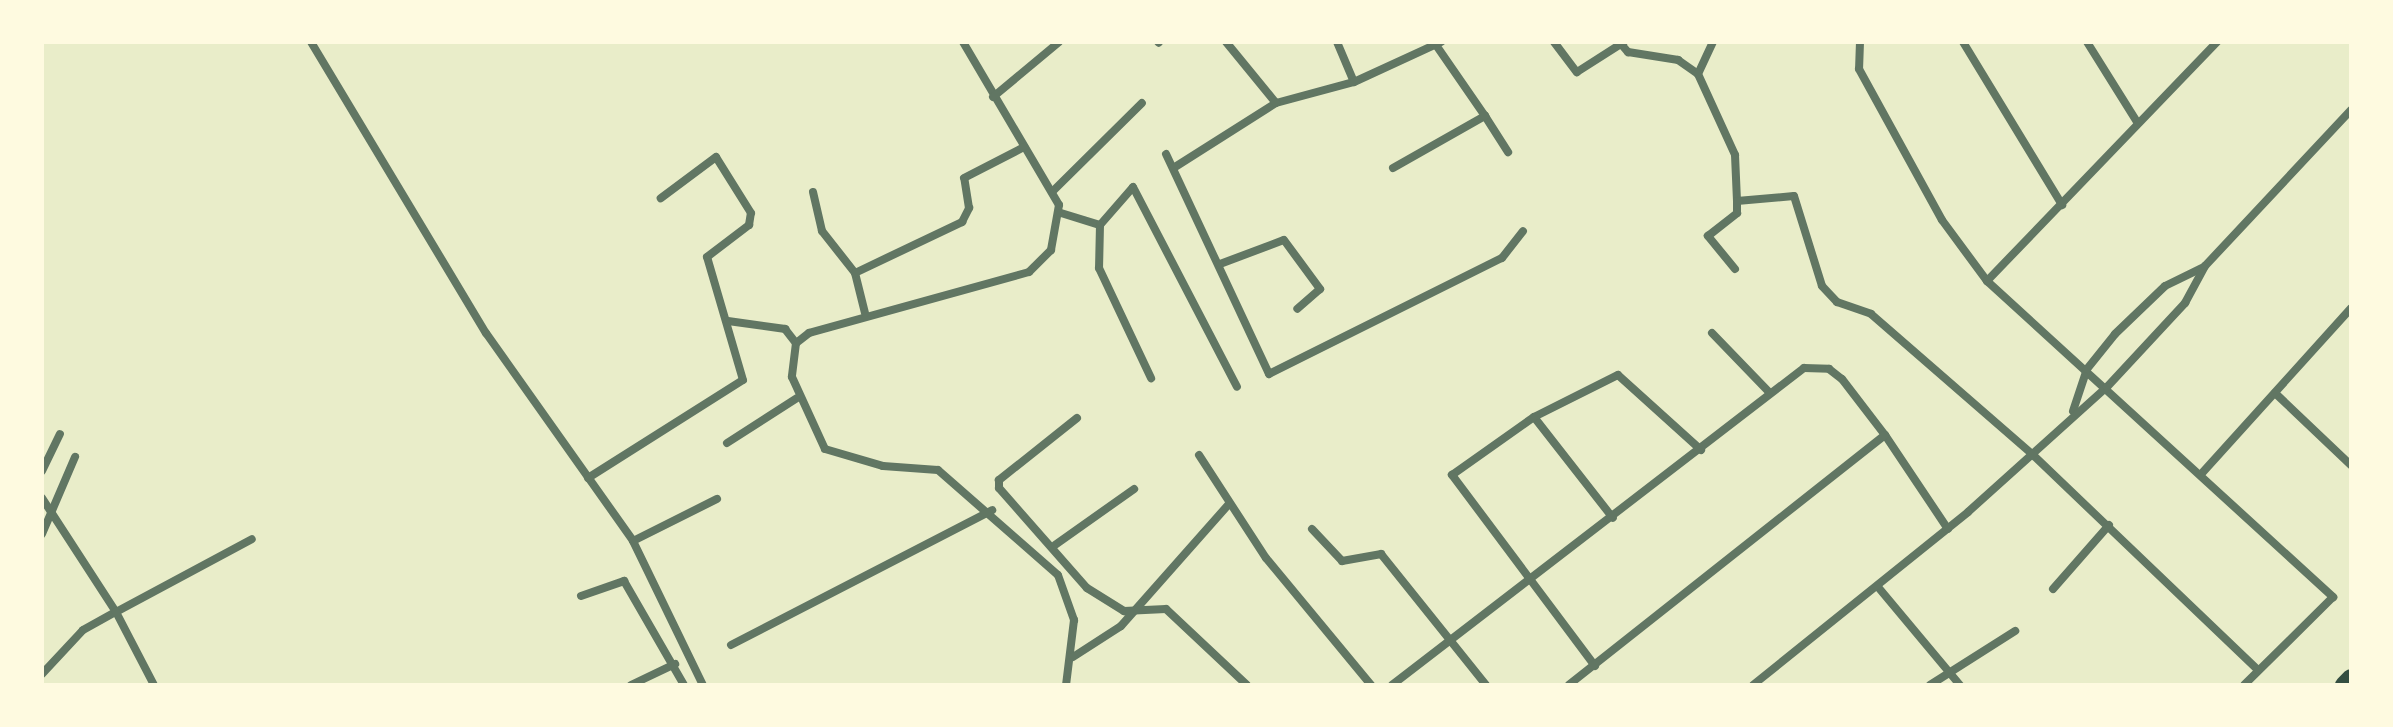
<!DOCTYPE html>
<style>
body{margin:0}
#map{position:relative;width:2393px;height:727px;overflow:hidden;background:#e9edc9;font-family:Barlow,sans-serif}
div>[style]{position:absolute}
.minor>*{height:8px;margin:-4px;padding:0 4px;transform-origin:4px;border-radius:4px;background:#617663}
.motorway>*{height:18px;margin:-9px;padding:0 9px;transform-origin:9px;border-radius:9px;background:#344e41}
span{translate:-50% -50%;white-space:nowrap;text-align:center;line-height:1.15;-webkit-text-stroke:6px #fefae0;paint-order:stroke}
.frame{position:absolute;inset:0;border:44px solid #fefae0;pointer-events:none}
</style>
<div id="map">
<div class="minor">
<i style="left:311px;top:42px;width:340px;rotate:59deg"></i>
<i style="left:486px;top:333px;width:255px;rotate:54.7deg"></i>
<i style="left:633px;top:541px;width:160px;rotate:64.1deg"></i>
<i style="left:963px;top:42px;width:189px;rotate:59.5deg"></i>
<i style="left:1059px;top:205px;width:46px;rotate:100.1deg"></i>
<i style="left:1051px;top:250px;width:31px;rotate:135deg"></i>
<i style="left:1029px;top:272px;width:228px;rotate:164.5deg"></i>
<i style="left:809px;top:333px;width:16px;rotate:142deg"></i>
<i style="left:796px;top:343px;width:34px;rotate:97deg"></i>
<i style="left:792px;top:377px;width:79px;rotate:65.4deg"></i>
<i style="left:825px;top:449px;width:60px;rotate:16.3deg"></i>
<i style="left:883px;top:466px;width:55px;rotate:4.2deg"></i>
<i style="left:938px;top:470px;width:159px;rotate:41.2deg"></i>
<i style="left:1058px;top:575px;width:48px;rotate:70.4deg"></i>
<i style="left:1074px;top:620px;width:65px;rotate:97deg"></i>
<i style="left:1158px;top:42px;width:1px;rotate:45deg"></i>
<i style="left:1337px;top:42px;width:43px;rotate:67deg"></i>
<i style="left:1554px;top:42px;width:38px;rotate:53deg"></i>
<i style="left:1577px;top:72px;width:56px;rotate:-32.6deg"></i>
<i style="left:1860px;top:42px;width:27px;rotate:92deg"></i>
<i style="left:1859px;top:69px;width:172px;rotate:61.2deg"></i>
<i style="left:1942px;top:220px;width:76px;rotate:53.6deg"></i>
<i style="left:1987px;top:281px;width:469px;rotate:42.4deg"></i>
<i style="left:2333px;top:597px;width:125px;rotate:135.3deg"></i>
<i style="left:1963px;top:42px;width:191px;rotate:58.7deg"></i>
<i style="left:2087px;top:42px;width:94px;rotate:58deg"></i>
<i style="left:1621px;top:44px;width:11px;rotate:49deg"></i>
<i style="left:1628px;top:52px;width:51px;rotate:9.1deg"></i>
<i style="left:1678px;top:60px;width:24px;rotate:35deg"></i>
<i style="left:1698px;top:74px;width:89px;rotate:65.4deg"></i>
<i style="left:1735px;top:155px;width:46px;rotate:87.5deg"></i>
<i style="left:1737px;top:201px;width:57px;rotate:-5deg"></i>
<i style="left:1794px;top:196px;width:94px;rotate:72.7deg"></i>
<i style="left:1822px;top:286px;width:22px;rotate:47deg"></i>
<i style="left:1837px;top:302px;width:36px;rotate:19deg"></i>
<i style="left:1871px;top:314px;width:215px;rotate:41deg"></i>
<i style="left:2033px;top:455px;width:311px;rotate:43.7deg"></i>
<i style="left:1698px;top:74px;width:35px;rotate:-65deg"></i>
<i style="left:993px;top:97px;width:86px;rotate:-39.8deg"></i>
<i style="left:1276px;top:103px;width:81px;rotate:-15.1deg"></i>
<i style="left:1354px;top:82px;width:96px;rotate:-24.7deg"></i>
<i style="left:1485px;top:116px;width:43px;rotate:57.4deg"></i>
<i style="left:1166px;top:154px;width:243px;rotate:64.9deg"></i>
<i style="left:1269px;top:374px;width:260px;rotate:-26.5deg"></i>
<i style="left:1502px;top:258px;width:34px;rotate:-52deg"></i>
<i style="left:1175px;top:167px;width:120px;rotate:-32.4deg"></i>
<i style="left:1276px;top:103px;width:79px;rotate:-129.3deg"></i>
<i style="left:1393px;top:168px;width:106px;rotate:-29.5deg"></i>
<i style="left:1485px;top:116px;width:90px;rotate:-124.6deg"></i>
<i style="left:1053px;top:191px;width:125px;rotate:-44.7deg"></i>
<i style="left:813px;top:192px;width:40px;rotate:77deg"></i>
<i style="left:822px;top:231px;width:53px;rotate:51.8deg"></i>
<i style="left:1061px;top:213px;width:41px;rotate:17.1deg"></i>
<i style="left:1100px;top:225px;width:50px;rotate:-49deg"></i>
<i style="left:1133px;top:187px;width:225px;rotate:62.5deg"></i>
<i style="left:1100px;top:225px;width:43px;rotate:91.3deg"></i>
<i style="left:1099px;top:268px;width:122px;rotate:64.7deg"></i>
<i style="left:1220px;top:264px;width:68px;rotate:-20.6deg"></i>
<i style="left:1284px;top:240px;width:61px;rotate:53.7deg"></i>
<i style="left:1320px;top:289px;width:30px;rotate:139deg"></i>
<i style="left:1735px;top:269px;width:43px;rotate:-129.3deg"></i>
<i style="left:1708px;top:236px;width:37px;rotate:-38deg"></i>
<i style="left:1737px;top:213px;width:12px;rotate:-90deg"></i>
<i style="left:1987px;top:281px;width:332px;rotate:-46.1deg"></i>
<i style="left:865px;top:313px;width:41px;rotate:-104deg"></i>
<i style="left:855px;top:273px;width:119px;rotate:-25.5deg"></i>
<i style="left:962px;top:222px;width:16px;rotate:-63deg"></i>
<i style="left:969px;top:208px;width:30px;rotate:-99deg"></i>
<i style="left:964px;top:178px;width:68px;rotate:-27.3deg"></i>
<i style="left:728px;top:321px;width:58px;rotate:8deg"></i>
<i style="left:785px;top:329px;width:18px;rotate:52deg"></i>
<i style="left:1712px;top:333px;width:82px;rotate:46deg"></i>
<i style="left:2275px;top:393px;width:105px;rotate:43.5deg"></i>
<i style="left:2073px;top:411px;width:44px;rotate:-71.6deg"></i>
<i style="left:2087px;top:369px;width:45px;rotate:-51.3deg"></i>
<i style="left:2115px;top:334px;width:69px;rotate:-43.8deg"></i>
<i style="left:2165px;top:286px;width:43px;rotate:-26deg"></i>
<i style="left:1534px;top:417px;width:128px;rotate:52deg"></i>
<i style="left:1077px;top:418px;width:100px;rotate:141.5deg"></i>
<i style="left:999px;top:480px;width:8px;rotate:90deg"></i>
<i style="left:999px;top:488px;width:133px;rotate:48.7deg"></i>
<i style="left:1087px;top:588px;width:44px;rotate:31.9deg"></i>
<i style="left:1124px;top:611px;width:42px;rotate:-2.7deg"></i>
<i style="left:1166px;top:609px;width:111px;rotate:43.2deg"></i>
<i style="left:1885px;top:435px;width:113px;rotate:56.2deg"></i>
<i style="left:727px;top:443px;width:83px;rotate:-32.7deg"></i>
<i style="left:1199px;top:455px;width:123px;rotate:57deg"></i>
<i style="left:1266px;top:558px;width:165px;rotate:50.4deg"></i>
<i style="left:42px;top:471px;width:41px;rotate:-64.1deg"></i>
<i style="left:2203px;top:472px;width:221px;rotate:-47.9deg"></i>
<i style="left:588px;top:478px;width:183px;rotate:-32.3deg"></i>
<i style="left:743px;top:380px;width:128px;rotate:-106.3deg"></i>
<i style="left:707px;top:257px;width:53px;rotate:-37.3deg"></i>
<i style="left:749px;top:225px;width:12px;rotate:-81deg"></i>
<i style="left:751px;top:213px;width:66px;rotate:-122deg"></i>
<i style="left:716px;top:157px;width:69px;rotate:143.3deg"></i>
<i style="left:42px;top:498px;width:136px;rotate:57deg"></i>
<i style="left:116px;top:612px;width:154px;rotate:-28.2deg"></i>
<i style="left:1312px;top:529px;width:44px;rotate:46.8deg"></i>
<i style="left:1342px;top:561px;width:40px;rotate:-10deg"></i>
<i style="left:1381px;top:554px;width:168px;rotate:51.3deg"></i>
<i style="left:42px;top:534px;width:84px;rotate:-66.8deg"></i>
<i style="left:633px;top:541px;width:94px;rotate:-26.6deg"></i>
<i style="left:1055px;top:545px;width:97px;rotate:-35.3deg"></i>
<i style="left:1878px;top:587px;width:128px;rotate:50.1deg"></i>
<i style="left:2053px;top:589px;width:85px;rotate:-48.8deg"></i>
<i style="left:581px;top:596px;width:46px;rotate:-19.2deg"></i>
<i style="left:624px;top:581px;width:120px;rotate:60deg"></i>
<i style="left:731px;top:645px;width:294px;rotate:-27.3deg"></i>
<i style="left:1073px;top:657px;width:57px;rotate:-32.9deg"></i>
<i style="left:1121px;top:626px;width:163px;rotate:-48.5deg"></i>
<i style="left:1595px;top:666px;width:239px;rotate:-126.8deg"></i>
<i style="left:1452px;top:475px;width:100px;rotate:-35.3deg"></i>
<i style="left:1534px;top:417px;width:94px;rotate:-26.6deg"></i>
<i style="left:1618px;top:375px;width:112px;rotate:42.1deg"></i>
<i style="left:42px;top:674px;width:60px;rotate:-47deg"></i>
<i style="left:83px;top:630px;width:38px;rotate:-29deg"></i>
<i style="left:116px;top:612px;width:82px;rotate:62.5deg"></i>
<i style="left:631px;top:685px;width:49px;rotate:-25.5deg"></i>
<i style="left:1392px;top:685px;width:520px;rotate:-37.58deg"></i>
<i style="left:1804px;top:368px;width:25px;rotate:2deg"></i>
<i style="left:1829px;top:369px;width:16px;rotate:38deg"></i>
<i style="left:1842px;top:379px;width:71px;rotate:52.5deg"></i>
<i style="left:1885px;top:435px;width:403px;rotate:141.7deg"></i>
<i style="left:1753px;top:685px;width:276px;rotate:-38.8deg"></i>
<i style="left:1968px;top:512px;width:187px;rotate:-42deg"></i>
<i style="left:2107px;top:387px;width:115px;rotate:-47.1deg"></i>
<i style="left:2185px;top:303px;width:42px;rotate:-61.6deg"></i>
<i style="left:2205px;top:266px;width:214px;rotate:-46.9deg"></i>
<i style="left:1930px;top:685px;width:101px;rotate:-32.4deg"></i>
</div>
<div class="motorway">
<i style="left:2344px;top:685px;width:10px;rotate:-45deg"></i>
</div>
<div class="frame"></div>
</div>
